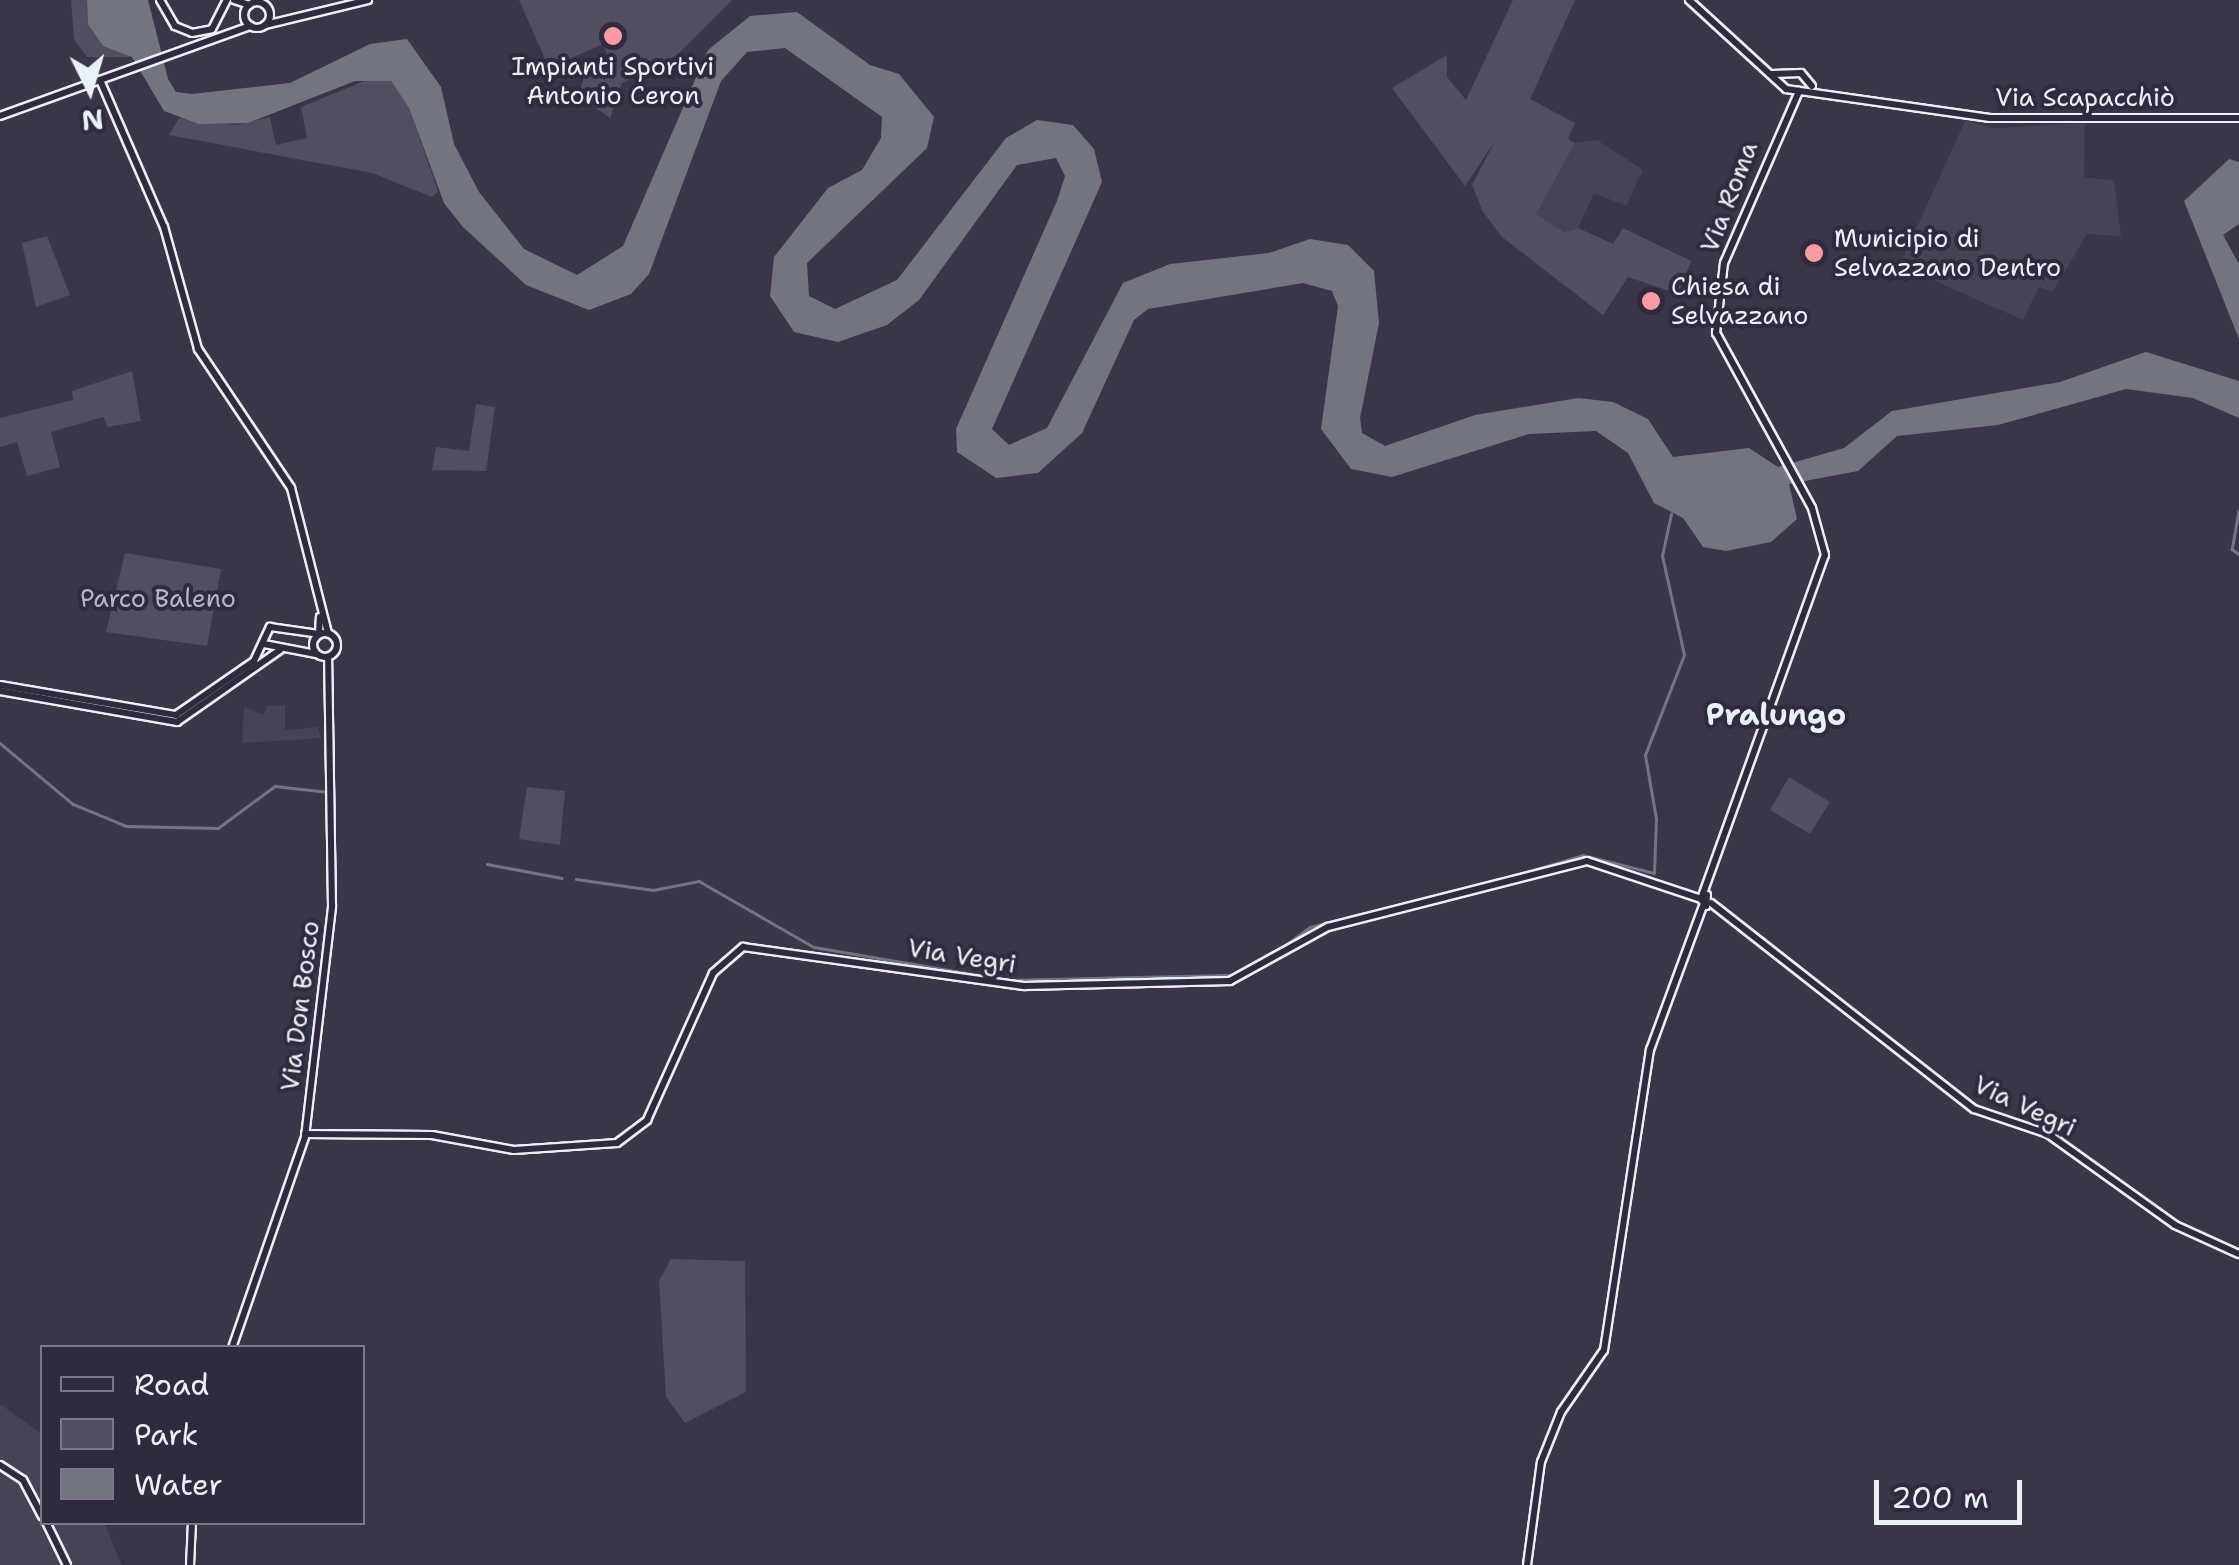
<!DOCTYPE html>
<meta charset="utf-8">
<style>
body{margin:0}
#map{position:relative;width:2239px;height:1565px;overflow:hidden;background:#3a3648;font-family:"Shantell Sans",sans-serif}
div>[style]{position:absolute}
.built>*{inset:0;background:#464354}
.green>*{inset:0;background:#504e5f}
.water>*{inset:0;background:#737482}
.stream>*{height:2.5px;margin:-1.25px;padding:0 1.25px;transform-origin:1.25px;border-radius:1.25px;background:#737482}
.roads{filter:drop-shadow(2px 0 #e8f1f8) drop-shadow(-2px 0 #e8f1f8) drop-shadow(0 2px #e8f1f8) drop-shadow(0 -2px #e8f1f8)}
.secondary>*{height:6px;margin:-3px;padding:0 3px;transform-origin:3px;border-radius:3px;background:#2f2a3d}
.secondary>.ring{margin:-3px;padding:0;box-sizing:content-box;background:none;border:6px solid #2f2a3d;border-radius:50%}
.dots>*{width:28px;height:28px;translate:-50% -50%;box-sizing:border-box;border:5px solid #2f2a3d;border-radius:50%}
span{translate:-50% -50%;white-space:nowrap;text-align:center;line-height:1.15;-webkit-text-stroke:8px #2f2a3d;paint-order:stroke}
.poi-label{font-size:25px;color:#e8f1f8}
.left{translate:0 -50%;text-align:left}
.street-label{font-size:25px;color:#e8f1f8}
.park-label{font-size:25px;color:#b3b8c2}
.quarter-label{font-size:30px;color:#e8f1f8;font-weight:700}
.legend{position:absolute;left:40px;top:1345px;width:325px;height:180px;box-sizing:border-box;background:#2f2a3d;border:2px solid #797a88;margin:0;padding:12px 18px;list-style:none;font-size:30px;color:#e8f1f8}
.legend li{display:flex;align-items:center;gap:20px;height:50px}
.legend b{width:50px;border:2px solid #797a88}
.north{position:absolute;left:40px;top:40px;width:100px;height:100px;-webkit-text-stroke:8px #2f2a3d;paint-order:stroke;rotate:175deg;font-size:28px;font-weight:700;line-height:40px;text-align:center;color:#e8f1f8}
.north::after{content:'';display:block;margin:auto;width:35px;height:45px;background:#e8f1f8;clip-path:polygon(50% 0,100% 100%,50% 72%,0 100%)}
.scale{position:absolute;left:1874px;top:1480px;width:148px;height:45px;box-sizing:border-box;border:5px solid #e8f1f8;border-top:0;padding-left:12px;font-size:30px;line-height:35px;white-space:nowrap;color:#e8f1f8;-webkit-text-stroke:8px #2f2a3d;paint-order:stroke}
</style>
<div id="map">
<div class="built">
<i style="clip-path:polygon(1965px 121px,1995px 128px,2085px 123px,2084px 177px,2114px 181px,2121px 236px,2087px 234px,2053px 291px,2039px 287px,2023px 320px,1935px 281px,1941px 265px,1903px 258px)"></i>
<i style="clip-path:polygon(1597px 140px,1643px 170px,1626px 206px,1594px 193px,1578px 228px,1564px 232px,1535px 214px,1575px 143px)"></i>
<i style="clip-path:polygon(285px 705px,285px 730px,318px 727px,321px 738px,242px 743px,244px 707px,264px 715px,267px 706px)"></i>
<i style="clip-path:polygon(0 1404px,42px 1434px,42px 1522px,104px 1523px,122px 1565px,0 1565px)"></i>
</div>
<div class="green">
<i style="clip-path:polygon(71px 0,87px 0,88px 23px,132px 57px,87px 57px,74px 39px)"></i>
<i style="clip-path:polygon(519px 0,732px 0,676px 56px,622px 83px,610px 118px,578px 95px,585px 75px,614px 69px,603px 44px,549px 68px)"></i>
<i style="clip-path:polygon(1513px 0,1575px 0,1530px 99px,1575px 123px,1568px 139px,1575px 143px,1536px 214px,1564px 232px,1578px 228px,1613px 244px,1623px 228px,1691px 261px,1678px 294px,1628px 277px,1603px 315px,1502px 237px,1483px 212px,1472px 185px,1495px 141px,1465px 186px,1392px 88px,1447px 55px,1447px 77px,1466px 100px)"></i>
<i style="clip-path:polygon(374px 77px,391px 81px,409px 108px,438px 191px,432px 197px,372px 173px,169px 135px,179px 118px,236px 125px,270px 117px,276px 145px,307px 138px,301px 107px)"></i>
<i style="clip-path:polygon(47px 236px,70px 295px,36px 307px,22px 243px)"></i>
<i style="clip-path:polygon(132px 371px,141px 421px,108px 427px,103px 417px,51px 432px,60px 467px,27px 476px,17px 442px,0 447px,0 418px,73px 400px,72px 391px)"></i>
<i style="clip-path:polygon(476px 404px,495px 407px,486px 471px,432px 470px,436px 447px,469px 451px)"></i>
<i style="clip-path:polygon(125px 553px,221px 569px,207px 646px,106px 632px)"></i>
<i style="clip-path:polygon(1789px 777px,1830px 802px,1810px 834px,1770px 810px)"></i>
<i style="clip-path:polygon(527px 787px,565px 791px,560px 845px,519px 839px)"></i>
<i style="clip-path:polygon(671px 1259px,745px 1261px,746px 1392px,685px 1423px,666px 1397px,659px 1281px)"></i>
</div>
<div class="water">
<i style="clip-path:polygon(87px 0,148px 0,168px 79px,176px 92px,192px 94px,290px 83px,370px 44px,407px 39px,441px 87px,454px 144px,479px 192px,524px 249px,577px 275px,623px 246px,708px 50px,750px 16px,797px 12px,870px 65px,899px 74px,934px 117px,927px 148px,807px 263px,809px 296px,835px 309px,897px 280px,1006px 138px,1037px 120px,1073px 125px,1094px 149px,1102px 182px,992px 429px,1009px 445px,1047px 428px,1123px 283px,1170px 264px,1269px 253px,1310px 239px,1348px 245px,1374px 271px,1379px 323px,1360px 418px,1362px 433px,1385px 446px,1475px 415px,1578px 398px,1613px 402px,1648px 419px,1673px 457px,1749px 448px,1778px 467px,1844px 448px,1892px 411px,2060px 382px,2146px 352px,2239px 381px,2239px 418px,2193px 398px,2126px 389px,1998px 425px,1897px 436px,1858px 471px,1789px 484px,1797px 519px,1771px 542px,1726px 551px,1703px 547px,1683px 518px,1654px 503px,1628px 453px,1596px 431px,1529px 434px,1392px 477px,1351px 469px,1321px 429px,1338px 306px,1332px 291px,1303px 283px,1148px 309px,1134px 320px,1082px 433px,1038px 473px,996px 478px,957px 452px,956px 429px,1057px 201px,1065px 176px,1056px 158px,1017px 165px,919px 300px,887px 325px,838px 342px,794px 332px,770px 296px,774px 257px,828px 188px,862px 170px,881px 138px,882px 117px,785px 48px,747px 52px,721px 81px,649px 274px,631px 294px,589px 310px,526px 285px,463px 227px,444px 203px,409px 108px,391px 81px,355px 81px,248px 123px,199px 124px,164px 111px,132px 57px,103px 46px,88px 24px)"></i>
<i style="clip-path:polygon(2229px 159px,2239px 162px,2239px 224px,2223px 235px,2239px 264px,2239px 339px,2184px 201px)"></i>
</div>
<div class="stream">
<i style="left:2239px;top:511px;width:39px;rotate:100deg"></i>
<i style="left:2232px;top:549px;width:9px;rotate:36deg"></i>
<i style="left:0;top:743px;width:95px;rotate:39.9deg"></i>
<i style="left:73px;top:804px;width:57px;rotate:22.5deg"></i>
<i style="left:126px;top:826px;width:92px;rotate:1.2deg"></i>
<i style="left:218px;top:828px;width:71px;rotate:-36.4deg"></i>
<i style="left:275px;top:786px;width:53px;rotate:6.5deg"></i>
<i style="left:487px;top:864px;width:76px;rotate:10.6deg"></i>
<i style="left:1513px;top:876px;width:73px;rotate:-16.7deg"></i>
<i style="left:1583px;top:855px;width:73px;rotate:14.2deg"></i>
<i style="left:1654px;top:873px;width:54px;rotate:-87.9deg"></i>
<i style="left:1656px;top:819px;width:65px;rotate:-99.8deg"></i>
<i style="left:1645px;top:755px;width:107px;rotate:-68.7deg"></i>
<i style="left:1684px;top:655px;width:101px;rotate:-102.5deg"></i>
<i style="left:1662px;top:556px;width:43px;rotate:-77.9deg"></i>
<i style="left:576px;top:879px;width:78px;rotate:8.1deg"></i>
<i style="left:653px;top:890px;width:47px;rotate:-11.1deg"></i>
<i style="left:699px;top:881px;width:133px;rotate:29.9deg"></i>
<i style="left:814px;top:947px;width:197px;rotate:9.7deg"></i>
<i style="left:1008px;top:980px;width:227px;rotate:-1.3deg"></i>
<i style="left:1276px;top:952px;width:42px;rotate:-36.3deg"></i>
<i style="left:1310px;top:927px;width:57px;rotate:-14.3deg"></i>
</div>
<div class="roads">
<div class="secondary">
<i style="left:160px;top:0;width:30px;rotate:60deg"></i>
<i style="left:175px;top:26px;width:18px;rotate:22deg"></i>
<i style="left:192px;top:33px;width:20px;rotate:-11deg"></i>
<i style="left:212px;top:29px;width:33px;rotate:-63deg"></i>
<i style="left:234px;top:0;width:16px;rotate:18deg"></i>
<i style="left:1689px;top:0;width:132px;rotate:42.5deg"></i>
<i class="ring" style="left:244px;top:2px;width:20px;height:20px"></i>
<i style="left:265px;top:25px;width:106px;rotate:-13.6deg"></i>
<i style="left:1772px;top:74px;width:29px;rotate:-2deg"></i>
<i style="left:1801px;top:73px;width:17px;rotate:50deg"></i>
<i style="left:100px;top:80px;width:160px;rotate:66.5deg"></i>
<i style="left:164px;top:227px;width:127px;rotate:74.4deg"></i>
<i style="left:198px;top:349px;width:167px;rotate:56.2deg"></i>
<i style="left:291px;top:488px;width:150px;rotate:75.7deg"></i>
<i style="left:1786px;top:89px;width:206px;rotate:8.1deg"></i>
<i style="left:1990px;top:118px;width:249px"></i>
<i style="left:0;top:116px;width:266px;rotate:-19.8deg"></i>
<i class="ring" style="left:313px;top:633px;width:18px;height:18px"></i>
<i style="left:264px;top:644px;width:53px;rotate:10.9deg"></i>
<i style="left:0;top:685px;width:179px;rotate:9.7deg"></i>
<i style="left:176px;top:715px;width:95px;rotate:-34.7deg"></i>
<i style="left:254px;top:661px;width:38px;rotate:-65deg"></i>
<i style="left:270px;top:627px;width:49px;rotate:8.1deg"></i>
<i style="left:319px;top:634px;width:17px;rotate:-87deg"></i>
<i style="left:0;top:691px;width:180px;rotate:9.9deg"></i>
<i style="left:177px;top:722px;width:126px;rotate:-35deg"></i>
<i style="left:1707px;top:895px;width:11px;rotate:95deg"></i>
<i style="left:1706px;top:906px;width:9px;rotate:-126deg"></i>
<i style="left:1701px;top:899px;width:366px;rotate:-70.2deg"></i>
<i style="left:1825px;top:555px;width:49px;rotate:-105.5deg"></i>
<i style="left:1812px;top:508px;width:200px;rotate:-118.7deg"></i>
<i style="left:1716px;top:333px;width:70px;rotate:-83.5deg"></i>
<i style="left:1724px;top:263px;width:188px;rotate:-66.4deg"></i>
<i style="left:1711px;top:903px;width:334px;rotate:38.1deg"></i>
<i style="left:1974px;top:1109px;width:78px;rotate:18.7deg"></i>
<i style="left:2048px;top:1134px;width:156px;rotate:35.6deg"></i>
<i style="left:2175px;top:1225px;width:70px;rotate:24.4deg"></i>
<i style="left:305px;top:1134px;width:127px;rotate:0.5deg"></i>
<i style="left:432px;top:1135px;width:83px;rotate:10.4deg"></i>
<i style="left:514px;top:1150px;width:103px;rotate:-3.9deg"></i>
<i style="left:617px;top:1143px;width:38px;rotate:-37deg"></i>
<i style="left:647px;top:1120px;width:161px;rotate:-65.8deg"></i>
<i style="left:713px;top:973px;width:40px;rotate:-41deg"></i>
<i style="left:743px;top:947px;width:285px;rotate:7.9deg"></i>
<i style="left:1025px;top:986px;width:205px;rotate:-1.4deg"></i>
<i style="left:1230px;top:981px;width:112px;rotate:-28.9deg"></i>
<i style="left:1328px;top:927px;width:267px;rotate:-14.3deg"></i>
<i style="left:1587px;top:861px;width:120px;rotate:18.4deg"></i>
<i style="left:232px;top:1348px;width:223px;rotate:-70.9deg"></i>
<i style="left:305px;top:1137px;width:233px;rotate:-83.3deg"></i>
<i style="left:332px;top:906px;width:249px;rotate:-90.9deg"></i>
<i style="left:0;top:1465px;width:27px;rotate:33deg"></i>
<i style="left:23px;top:1480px;width:41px;rotate:62.2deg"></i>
<i style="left:46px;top:1522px;width:48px;rotate:64deg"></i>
<i style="left:190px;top:1565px;width:43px;rotate:-87.3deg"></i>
<i style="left:1527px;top:1565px;width:104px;rotate:-82.3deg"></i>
<i style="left:1541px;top:1462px;width:54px;rotate:-68.2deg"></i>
<i style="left:1561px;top:1412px;width:75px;rotate:-55.3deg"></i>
<i style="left:1604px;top:1350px;width:304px;rotate:-81.3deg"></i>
<i style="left:1650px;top:1050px;width:153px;rotate:-69.8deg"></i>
</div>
</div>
<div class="dots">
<i style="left:613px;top:36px;background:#ff9aa2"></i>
<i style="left:1814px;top:253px;background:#ff9aa2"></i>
<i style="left:1651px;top:301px;background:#ff9aa2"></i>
</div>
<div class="poi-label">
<span style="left:613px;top:81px">Impianti Sportivi<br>Antonio Ceron</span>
<span class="left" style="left:1834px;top:253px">Municipio di<br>Selvazzano Dentro</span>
<span class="left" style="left:1671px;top:301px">Chiesa di<br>Selvazzano</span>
</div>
<div class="street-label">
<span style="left:2085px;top:97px">Via Scapacchiò</span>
<span style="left:1729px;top:197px;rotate:-69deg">Via Roma</span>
<span style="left:962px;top:956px;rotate:9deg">Via Vegri</span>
<span style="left:300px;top:1006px;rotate:-83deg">Via Don Bosco</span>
<span style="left:2025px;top:1106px;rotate:25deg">Via Vegri</span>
</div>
<div class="park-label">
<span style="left:158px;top:598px">Parco Baleno</span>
</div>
<div class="quarter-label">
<span style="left:1776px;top:715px">Pralungo</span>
</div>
<ul class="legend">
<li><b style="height:12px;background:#2f2a3d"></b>Road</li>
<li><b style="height:28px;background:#504e5f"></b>Park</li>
<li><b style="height:28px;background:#737482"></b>Water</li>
</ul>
<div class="north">N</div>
<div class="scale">200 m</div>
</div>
